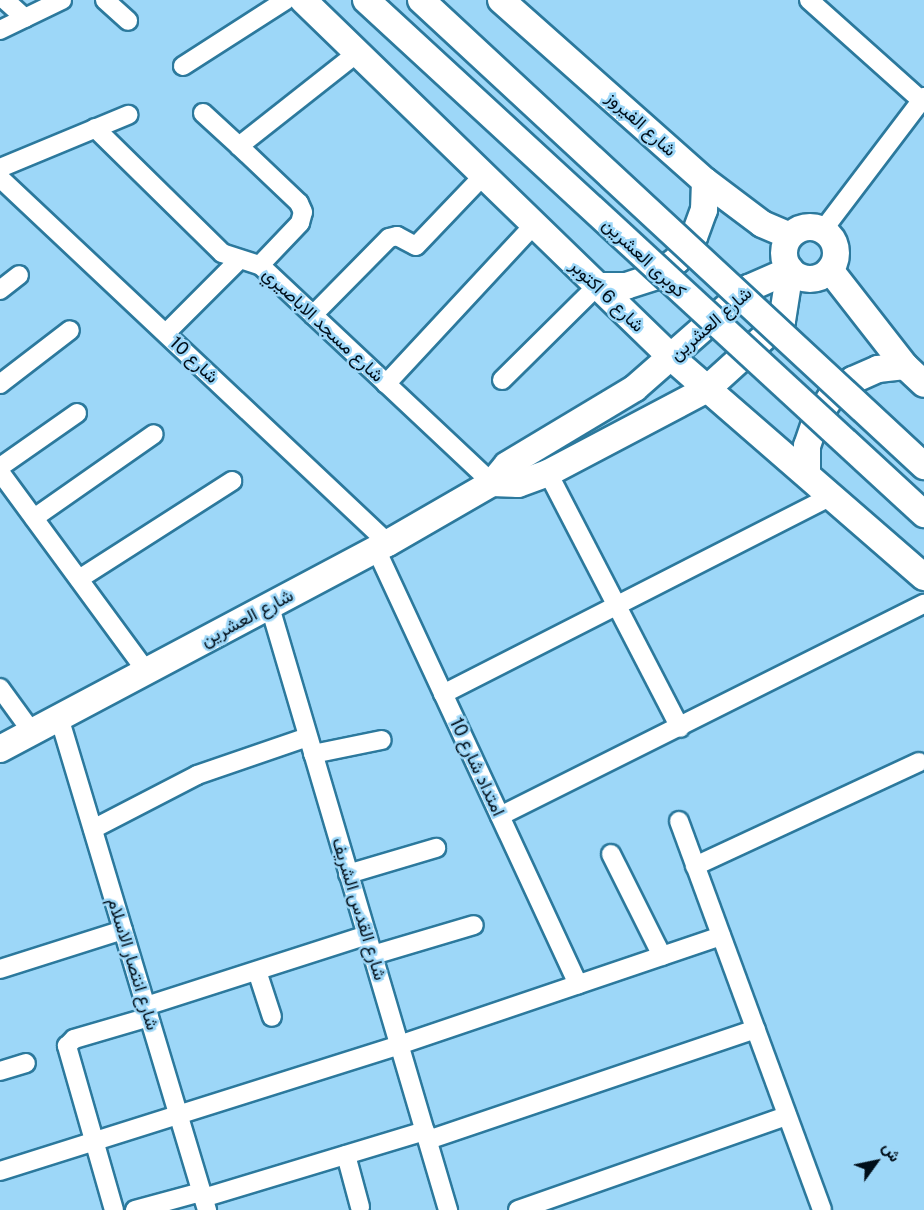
<!DOCTYPE html>
<meta charset="utf-8">
<style>
body{margin:0}
#map{position:relative;width:924px;height:1210px;overflow:hidden;background:#9dd7f8;font-family:"Public Sans",Vazirmatn,sans-serif}
div>[style]{position:absolute}
.roads{filter:drop-shadow(2px 0 #2c799d) drop-shadow(-2px 0 #2c799d) drop-shadow(0 2px #2c799d) drop-shadow(0 -2px #2c799d)}
.street>*{height:18px;margin:-9px;padding:0 9px;transform-origin:9px;border-radius:9px;background:#fff}
.secondary>*{height:26px;margin:-13px;padding:0 13px;transform-origin:13px;border-radius:13px;background:#fff}
.secondary>.ring{margin:-13px;padding:0;box-sizing:content-box;background:none;border:26px solid #fff;border-radius:50%}
.bridges{filter:drop-shadow(2px 0 #2c799d) drop-shadow(-2px 0 #2c799d) drop-shadow(0 2px #2c799d) drop-shadow(0 -2px #2c799d)}
.secondary-bridge>*{height:26px;margin:-13px;padding:0 13px;transform-origin:13px;border-radius:13px;background:#fff}
span{translate:-50% -50%;white-space:nowrap;text-align:center;line-height:1.15;-webkit-text-stroke:5px #9dd7f8;paint-order:stroke}
.street-label{font-size:18px;color:#000e19}
.north{position:absolute;left:846px;top:1132px;width:60px;height:60px;-webkit-text-stroke:4px #9dd7f8;paint-order:stroke;rotate:57deg;font-size:16px;font-weight:700;line-height:24px;text-align:center;color:#000e19}
.north::after{content:'';display:block;margin:auto;width:21px;height:27px;background:#000e19;clip-path:polygon(50% 0,100% 100%,50% 72%,0 100%)}
</style>
<div id="map">
<div class="roads">
<div class="street">
<i style="left:5px;top:0;width:27px;rotate:42deg"></i>
<i style="left:105px;top:0;width:31px;rotate:42deg"></i>
<i style="left:809px;top:0;width:150px;rotate:41.8deg"></i>
<i style="left:0;top:30px;width:69px;rotate:-25.8deg"></i>
<i style="left:183px;top:66px;width:122px;rotate:-32.7deg"></i>
<i style="left:203px;top:113px;width:49px;rotate:42.5deg"></i>
<i style="left:95px;top:128px;width:178px;rotate:44.5deg"></i>
<i style="left:222px;top:253px;width:40px;rotate:18deg"></i>
<i style="left:260px;top:265px;width:318px;rotate:43.2deg"></i>
<i style="left:0;top:168px;width:139px;rotate:-22.5deg"></i>
<i style="left:0;top:178px;width:533px;rotate:43.25deg"></i>
<i style="left:823px;top:230px;width:167px;rotate:-52.8deg"></i>
<i style="left:260px;top:265px;width:58px;rotate:-46.4deg"></i>
<i style="left:300px;top:223px;width:11px;rotate:-75deg"></i>
<i style="left:303px;top:212px;width:10px;rotate:-114deg"></i>
<i style="left:299px;top:203px;width:83px;rotate:-136.5deg"></i>
<i style="left:239px;top:146px;width:150px;rotate:-38.2deg"></i>
<i style="left:0;top:290px;width:24px;rotate:-38deg"></i>
<i style="left:313px;top:315px;width:108px;rotate:-45.4deg"></i>
<i style="left:389px;top:238px;width:8px;rotate:-14deg"></i>
<i style="left:397px;top:236px;width:21px;rotate:28deg"></i>
<i style="left:416px;top:246px;width:97px;rotate:-46.3deg"></i>
<i style="left:166px;top:333px;width:103px;rotate:-45deg"></i>
<i style="left:502px;top:380px;width:134px;rotate:-44.7deg"></i>
<i style="left:0;top:384px;width:88px;rotate:-37.6deg"></i>
<i style="left:386px;top:384px;width:217px;rotate:-47.1deg"></i>
<i style="left:0;top:467px;width:94px;rotate:-35deg"></i>
<i style="left:0;top:472px;width:247px;rotate:53.7deg"></i>
<i style="left:548px;top:473px;width:287px;rotate:62.6deg"></i>
<i style="left:34px;top:518px;width:146px;rotate:-35deg"></i>
<i style="left:376px;top:549px;width:480px;rotate:65.1deg"></i>
<i style="left:79px;top:579px;width:182px;rotate:-32.6deg"></i>
<i style="left:270px;top:607px;width:629px;rotate:73.55deg"></i>
<i style="left:0;top:688px;width:54px;rotate:54deg"></i>
<i style="left:443px;top:694px;width:436px;rotate:-27deg"></i>
<i style="left:59px;top:717px;width:515px;rotate:73.29deg"></i>
<i style="left:313px;top:754px;width:70px;rotate:-11.5deg"></i>
<i style="left:500px;top:816px;width:474px;rotate:-26.6deg"></i>
<i style="left:679px;top:821px;width:414px;rotate:69.8deg"></i>
<i style="left:93px;top:829px;width:117px;rotate:-27.4deg"></i>
<i style="left:197px;top:775px;width:117px;rotate:-18.9deg"></i>
<i style="left:611px;top:854px;width:114px;rotate:63.4deg"></i>
<i style="left:695px;top:866px;width:247px;rotate:-24.9deg"></i>
<i style="left:348px;top:874px;width:92px;rotate:-16.5deg"></i>
<i style="left:373px;top:955px;width:105px;rotate:-16.5deg"></i>
<i style="left:0;top:969px;width:129px;rotate:-17.6deg"></i>
<i style="left:257px;top:971px;width:48px;rotate:71.9deg"></i>
<i style="left:146px;top:1006px;width:232px;rotate:-17.8deg"></i>
<i style="left:0;top:1071px;width:27px;rotate:-17deg"></i>
<i style="left:428px;top:1140px;width:346px;rotate:-18.7deg"></i>
<i style="left:346px;top:1155px;width:54px;rotate:74.9deg"></i>
<i style="left:0;top:1171px;width:418px;rotate:-17.5deg"></i>
<i style="left:399px;top:1045px;width:340px;rotate:-18.7deg"></i>
<i style="left:203px;top:1198px;width:232px;rotate:-16.8deg"></i>
<i style="left:114px;top:1210px;width:171px;rotate:-106deg"></i>
<i style="left:67px;top:1046px;width:10px;rotate:-45deg"></i>
<i style="left:74px;top:1039px;width:78px;rotate:-16.3deg"></i>
<i style="left:135px;top:1210px;width:68px;rotate:-15.3deg"></i>
<i style="left:518px;top:1210px;width:285px;rotate:-19.3deg"></i>
</div>
<div class="secondary">
<i style="left:303px;top:0;width:514px;rotate:44.13deg"></i>
<i style="left:672px;top:358px;width:334px;rotate:41deg"></i>
<i style="left:501px;top:0;width:273px;rotate:41.6deg"></i>
<i style="left:705px;top:181px;width:71px;rotate:37deg"></i>
<i style="left:762px;top:224px;width:30px;rotate:23deg"></i>
<i class="ring" style="left:784px;top:227px;width:26px;height:26px"></i>
<i style="left:830px;top:270px;width:122px;rotate:52deg"></i>
<i style="left:905px;top:366px;width:26px;rotate:43deg"></i>
<i style="left:597px;top:286px;width:29px"></i>
<i style="left:626px;top:286px;width:28px;rotate:-18deg"></i>
<i style="left:653px;top:277px;width:29px;rotate:-35deg"></i>
<i style="left:677px;top:260px;width:29px;rotate:-54deg"></i>
<i style="left:694px;top:237px;width:29px;rotate:-70deg"></i>
<i style="left:704px;top:210px;width:29px;rotate:-88deg"></i>
<i style="left:807px;top:473px;width:27px;rotate:-90deg"></i>
<i style="left:807px;top:446px;width:28px;rotate:-71deg"></i>
<i style="left:816px;top:420px;width:27px;rotate:-57deg"></i>
<i style="left:831px;top:397px;width:28px;rotate:-38deg"></i>
<i style="left:853px;top:380px;width:27px;rotate:-24deg"></i>
<i style="left:878px;top:369px;width:27px;rotate:-6deg"></i>
<i style="left:492px;top:483px;width:26px;rotate:2deg"></i>
<i style="left:518px;top:484px;width:32px;rotate:-20deg"></i>
<i style="left:548px;top:473px;width:180px;rotate:-27.8deg"></i>
<i style="left:707px;top:389px;width:101px;rotate:-42.2deg"></i>
<i style="left:782px;top:321px;width:52px;rotate:-81.1deg"></i>
<i style="left:0;top:749px;width:439px;rotate:-28deg"></i>
<i style="left:388px;top:543px;width:120px;rotate:-30deg"></i>
<i style="left:492px;top:483px;width:23px;rotate:-50deg"></i>
<i style="left:507px;top:465px;width:149px;rotate:-31deg"></i>
<i style="left:635px;top:388px;width:152px;rotate:-41.3deg"></i>
<i style="left:749px;top:288px;width:45px;rotate:-23.7deg"></i>
</div>
</div>
<div class="bridges">
<div class="secondary-bridge">
<i style="left:366px;top:0;width:759px;rotate:42.65deg"></i>
<i style="left:421px;top:0;width:686px;rotate:42.81deg"></i>
</div>
</div>
<div class="street-label">
<span style="left:641px;top:124px;rotate:42deg">شارع الفيروز</span>
<span style="left:644px;top:258px;rotate:43deg">كوبرى العشرين</span>
<span style="left:607px;top:296px;rotate:44deg">شارع 6 اكتوبر</span>
<span style="left:711px;top:324px;rotate:-41deg">شارع العشرين</span>
<span style="left:323px;top:325px;rotate:43deg">شارع مسجد الاباصيري</span>
<span style="left:194px;top:360px;rotate:43deg">شارع 10</span>
<span style="left:247px;top:618px;rotate:-28deg">شارع العشرين</span>
<span style="left:477px;top:767px;rotate:65deg">امتداد شارع 10</span>
<span style="left:359px;top:909px;rotate:73deg">شارع القدس الشريف</span>
<span style="left:133px;top:964px;rotate:73deg">شارع انتصار الاسلام</span>
</div>
<div class="north">ش</div>
</div>
